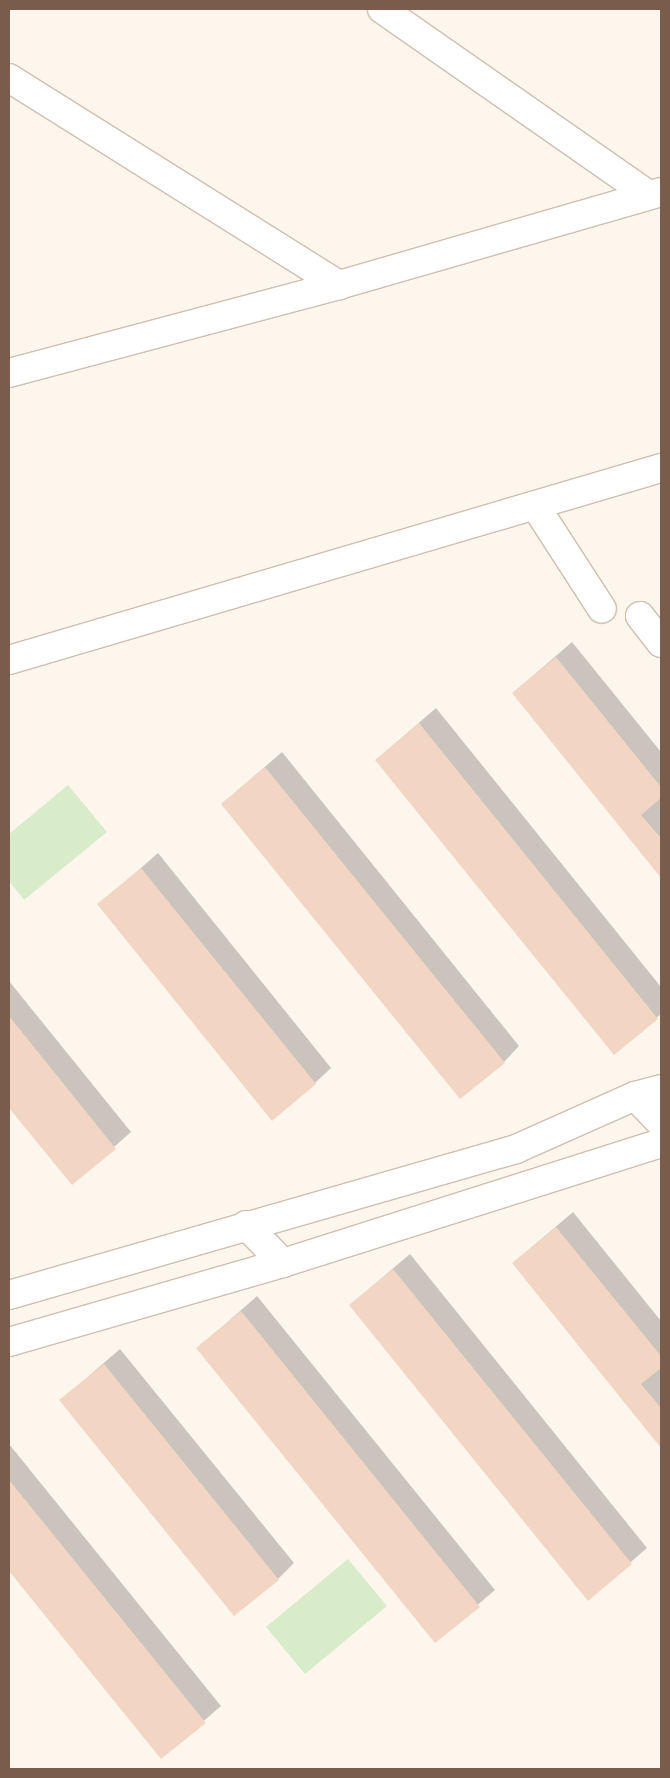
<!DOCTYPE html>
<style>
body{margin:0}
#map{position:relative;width:670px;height:1778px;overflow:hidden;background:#fdf6ec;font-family:"Alegreya Sans",sans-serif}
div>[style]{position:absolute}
.green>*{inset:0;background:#d8ecc9}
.shadow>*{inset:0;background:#0003}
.building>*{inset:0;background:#f3d5c3}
.roads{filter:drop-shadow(1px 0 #d1beb0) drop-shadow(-1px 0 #d1beb0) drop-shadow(0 1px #d1beb0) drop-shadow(0 -1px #d1beb0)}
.minor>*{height:28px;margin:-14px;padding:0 14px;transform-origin:14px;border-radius:14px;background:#fff}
span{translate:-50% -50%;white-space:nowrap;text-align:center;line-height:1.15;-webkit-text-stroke:5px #fffaf3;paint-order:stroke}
.frame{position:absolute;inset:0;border:10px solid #7a5c4d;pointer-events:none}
</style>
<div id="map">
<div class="green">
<i style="clip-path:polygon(68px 785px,107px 832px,24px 900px,9px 881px,9px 834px)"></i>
<i style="clip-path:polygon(348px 1559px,387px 1606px,305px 1674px,266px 1627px)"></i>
</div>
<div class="shadow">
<i style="clip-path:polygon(572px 642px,661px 752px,661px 876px,513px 693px)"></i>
<i style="clip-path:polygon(436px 708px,661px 987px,661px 1014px,614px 1053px,376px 760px)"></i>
<i style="clip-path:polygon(282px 752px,519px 1046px,504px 1062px,222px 804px)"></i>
<i style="clip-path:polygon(158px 853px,331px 1068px,315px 1083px,99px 905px)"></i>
<i style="clip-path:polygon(9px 981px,131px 1132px,72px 1184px,9px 1106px)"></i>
<i style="clip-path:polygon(573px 1212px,661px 1321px,661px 1446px,513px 1263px)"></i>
<i style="clip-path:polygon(410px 1254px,647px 1548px,588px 1599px,350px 1305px)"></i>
<i style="clip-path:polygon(257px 1296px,495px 1590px,435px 1641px,198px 1348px)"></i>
<i style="clip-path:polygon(120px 1349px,294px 1563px,278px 1579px,61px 1400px)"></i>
<i style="clip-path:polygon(9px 1444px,221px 1706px,162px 1757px,9px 1569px)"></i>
</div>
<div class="building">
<i style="clip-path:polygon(556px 657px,661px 787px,661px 798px,641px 815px,661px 838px,661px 878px,512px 693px)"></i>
<i style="clip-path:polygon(419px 723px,658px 1019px,614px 1055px,375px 760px)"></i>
<i style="clip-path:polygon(265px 767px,505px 1063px,460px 1099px,221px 804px)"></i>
<i style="clip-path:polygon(141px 868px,316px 1084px,272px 1121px,97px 904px)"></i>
<i style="clip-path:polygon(9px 1016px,116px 1149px,72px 1185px,9px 1108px)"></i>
<i style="clip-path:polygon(556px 1227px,661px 1356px,661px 1368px,641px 1384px,661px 1408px,661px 1448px,512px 1263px)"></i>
<i style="clip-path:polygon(393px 1269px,632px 1564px,588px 1601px,349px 1305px)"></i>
<i style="clip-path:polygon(241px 1311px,480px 1607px,435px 1643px,196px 1348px)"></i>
<i style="clip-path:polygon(104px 1364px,279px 1580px,234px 1616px,59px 1400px)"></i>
<i style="clip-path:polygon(9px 1480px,206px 1723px,161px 1759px,9px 1571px)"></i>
</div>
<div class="roads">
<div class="minor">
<i style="left:382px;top:9px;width:325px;rotate:34.9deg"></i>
<i style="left:9px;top:78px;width:390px;rotate:32.1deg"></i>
<i style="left:9px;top:373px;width:342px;rotate:-14.9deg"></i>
<i style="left:339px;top:285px;width:335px;rotate:-16.1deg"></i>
<i style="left:536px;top:507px;width:121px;rotate:57.1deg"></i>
<i style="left:640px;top:616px;width:34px;rotate:52deg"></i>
<i style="left:9px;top:660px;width:680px;rotate:-16.41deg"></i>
<i style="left:635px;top:1096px;width:37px;rotate:46deg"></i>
<i style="left:246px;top:1225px;width:53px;rotate:45.8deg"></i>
<i style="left:9px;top:1295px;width:528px;rotate:-16.06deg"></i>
<i style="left:516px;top:1149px;width:130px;rotate:-24deg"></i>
<i style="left:635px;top:1096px;width:27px;rotate:-15deg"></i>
<i style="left:9px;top:1342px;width:285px;rotate:-16.1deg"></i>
<i style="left:283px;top:1263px;width:397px;rotate:-17.6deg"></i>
</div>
</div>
<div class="frame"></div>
</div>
